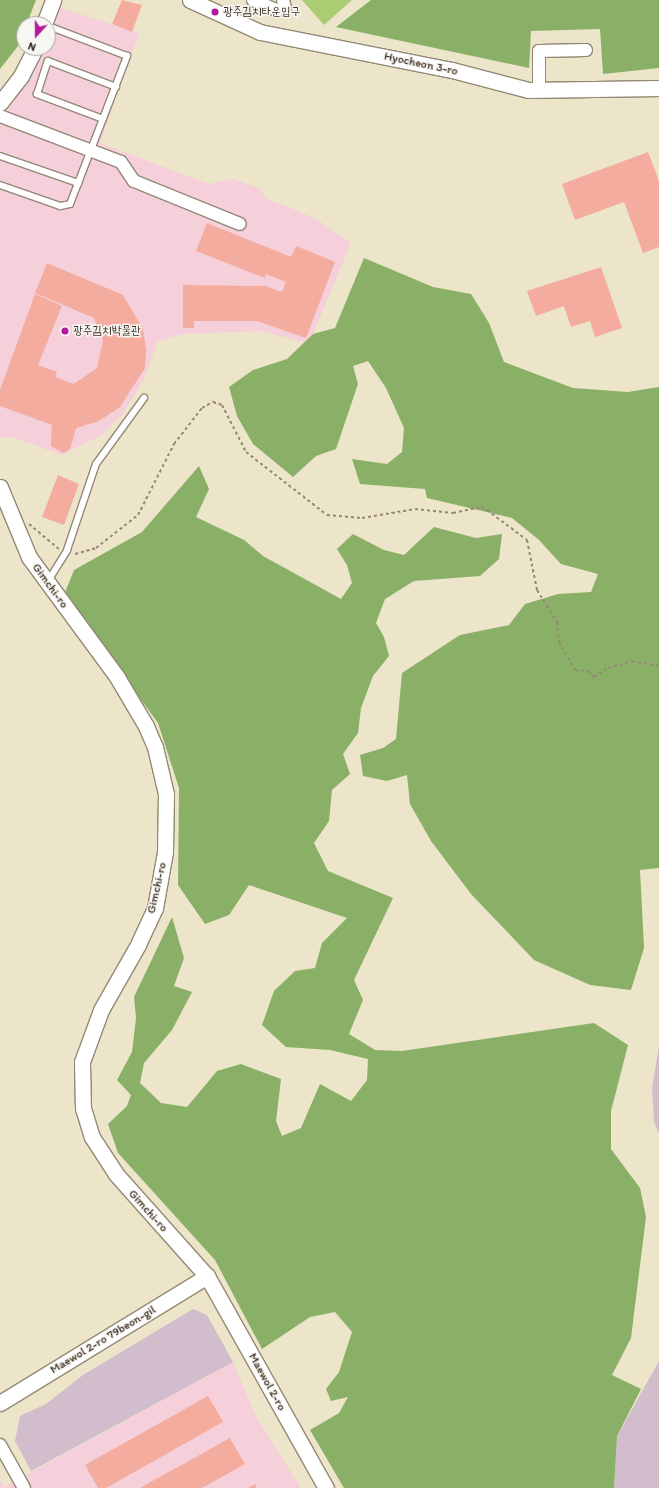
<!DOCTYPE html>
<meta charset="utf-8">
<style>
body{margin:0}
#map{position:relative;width:659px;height:1488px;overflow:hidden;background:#ece5ca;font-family:Itim,"Poor Story",sans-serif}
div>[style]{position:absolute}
.built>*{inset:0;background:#f5cfd9}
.industrial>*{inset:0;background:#d1bdcb}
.green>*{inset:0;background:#accc74}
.forest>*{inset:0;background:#89b066}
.building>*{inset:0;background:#f4ac9e}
.path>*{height:2px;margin-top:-1px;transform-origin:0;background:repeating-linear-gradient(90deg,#948874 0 3px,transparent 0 6px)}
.roads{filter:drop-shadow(1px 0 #948874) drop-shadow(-1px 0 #948874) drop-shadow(0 1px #948874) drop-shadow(0 -1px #948874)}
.service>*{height:6px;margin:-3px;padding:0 3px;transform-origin:3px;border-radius:3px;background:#fff}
.minor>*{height:12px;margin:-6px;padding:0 6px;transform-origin:6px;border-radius:6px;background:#fff}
.tertiary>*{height:15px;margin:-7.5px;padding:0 7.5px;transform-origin:7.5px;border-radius:7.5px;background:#fff}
.dots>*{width:11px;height:11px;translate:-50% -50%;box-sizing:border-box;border:2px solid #f6f6f2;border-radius:50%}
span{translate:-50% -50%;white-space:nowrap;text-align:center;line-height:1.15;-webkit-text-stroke:3px #f6f6f2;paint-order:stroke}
.poi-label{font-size:12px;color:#3b2a1e}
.left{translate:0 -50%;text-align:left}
.street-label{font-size:12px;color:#3b2a1e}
.north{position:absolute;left:16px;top:16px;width:40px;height:40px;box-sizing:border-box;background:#f6f6f2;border:1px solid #aba49d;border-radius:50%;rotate:201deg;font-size:11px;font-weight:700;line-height:16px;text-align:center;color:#3b2a1e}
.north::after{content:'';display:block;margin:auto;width:14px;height:18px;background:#b5179e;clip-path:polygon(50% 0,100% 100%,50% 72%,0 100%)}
</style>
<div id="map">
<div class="built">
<i style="clip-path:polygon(58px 7px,139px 33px,100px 143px,209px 184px,233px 179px,259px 188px,267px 199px,315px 218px,351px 243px,313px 334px,305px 343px,262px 331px,184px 334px,158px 341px,144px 379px,122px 415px,102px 435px,62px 455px,9px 436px,0 439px,0 121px,35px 71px,43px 48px,48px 48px,48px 35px)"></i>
<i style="clip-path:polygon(233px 1362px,256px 1417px,301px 1488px,0 1488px,0 1480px,4px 1487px)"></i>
</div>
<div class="industrial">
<i style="clip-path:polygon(659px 1046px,659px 1134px,654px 1122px,652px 1088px)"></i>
<i style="clip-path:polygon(193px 1309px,207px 1315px,233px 1362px,31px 1471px,15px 1441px,20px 1416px,46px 1404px,83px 1375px)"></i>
<i style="clip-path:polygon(659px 1361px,659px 1488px,614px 1488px,617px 1436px)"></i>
</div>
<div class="green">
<i style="clip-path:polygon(302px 0,352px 0,324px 25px)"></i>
</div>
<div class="forest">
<i style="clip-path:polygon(0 0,36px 0,18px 46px,0 69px)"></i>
<i style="clip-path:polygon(371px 0,659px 0,659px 68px,603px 74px,600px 29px,531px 31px,529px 68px,336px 27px)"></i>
<i style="clip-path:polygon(364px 258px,433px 287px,471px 294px,489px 323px,504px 362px,573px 388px,628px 392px,659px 387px,659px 868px,640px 870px,644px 948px,631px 990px,590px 985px,534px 960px,471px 894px,431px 841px,410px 804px,407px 775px,387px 781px,363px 776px,360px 755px,383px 748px,396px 739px,402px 673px,460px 635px,509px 625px,525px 604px,558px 594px,591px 592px,598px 574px,561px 564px,539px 540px,512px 518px,427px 498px,425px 489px,360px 484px,352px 459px,387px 464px,402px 452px,404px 428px,386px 388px,368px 361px,353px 366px,358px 384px,336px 449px,316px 456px,293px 477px,253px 444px,237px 416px,229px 387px,253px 370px,287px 359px,313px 334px,335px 328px)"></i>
<i style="clip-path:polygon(199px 466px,209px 489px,196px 517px,244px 540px,263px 556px,341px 599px,352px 583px,347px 565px,337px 549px,353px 534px,384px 550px,404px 555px,434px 527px,476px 538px,502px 534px,499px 559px,480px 576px,414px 581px,385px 599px,376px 623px,384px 637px,389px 656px,373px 676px,361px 708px,358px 733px,343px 754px,350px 774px,332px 790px,329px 821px,314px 843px,328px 871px,393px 898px,354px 980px,363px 1000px,349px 1034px,375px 1050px,402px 1051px,594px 1023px,628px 1045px,611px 1111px,611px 1149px,640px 1188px,646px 1217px,631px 1338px,612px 1375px,641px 1389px,617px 1436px,614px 1488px,344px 1488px,310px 1430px,339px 1413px,348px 1397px,331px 1401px,326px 1389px,339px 1372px,352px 1332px,335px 1312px,310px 1317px,262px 1349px,215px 1260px,118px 1153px,108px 1124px,127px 1106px,131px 1095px,117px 1080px,132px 1052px,136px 1018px,134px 997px,172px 917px,184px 958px,174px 986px,192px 992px,172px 1030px,144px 1063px,140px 1083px,161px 1103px,187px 1107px,217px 1071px,241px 1064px,281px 1079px,276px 1121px,282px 1136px,301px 1128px,320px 1084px,351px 1101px,367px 1080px,368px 1059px,330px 1050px,286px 1047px,262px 1025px,274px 991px,295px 971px,315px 968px,322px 943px,347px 918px,249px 885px,229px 915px,205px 924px,178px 885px,179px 788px,158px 723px,64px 595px,74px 570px,142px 532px)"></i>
</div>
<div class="building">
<i style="clip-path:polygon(122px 0,142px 5px,132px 32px,112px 24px)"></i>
<i style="clip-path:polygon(648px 152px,659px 181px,659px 247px,643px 253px,624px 202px,575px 220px,562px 184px)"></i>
<i style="clip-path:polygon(207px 223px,291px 257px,296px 246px,335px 262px,306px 338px,257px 321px,194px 321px,194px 328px,183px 328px,183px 285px,265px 286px,282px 292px,286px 282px,266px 274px,265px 278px,196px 251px)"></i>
<i style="clip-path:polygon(47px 263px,123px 295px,143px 329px,146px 350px,145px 368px,120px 407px,99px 421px,76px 428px,70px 449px,63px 453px,51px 446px,52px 425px,0 406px,0 390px,35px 294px,62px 306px,38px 365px,57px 372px,55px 377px,74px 384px,97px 368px,103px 341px,94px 318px,35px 293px)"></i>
<i style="clip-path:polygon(601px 267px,622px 328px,595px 337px,590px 321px,571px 327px,564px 306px,536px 316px,527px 291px)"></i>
<i style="clip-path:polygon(58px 475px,79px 484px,64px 525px,42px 517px)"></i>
<i style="clip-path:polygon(208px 1396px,223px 1422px,106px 1488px,98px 1488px,85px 1465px)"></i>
<i style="clip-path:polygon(230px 1438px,245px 1464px,202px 1488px,140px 1488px)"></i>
<i style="clip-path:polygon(255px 1484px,257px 1488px,248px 1488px)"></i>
</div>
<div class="path">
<i style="left:29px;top:524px;width:39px;rotate:40deg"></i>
<i style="left:75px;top:554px;width:22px;rotate:-16deg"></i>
<i style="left:96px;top:548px;width:53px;rotate:-38.2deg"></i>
<i style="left:138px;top:515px;width:80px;rotate:-63.1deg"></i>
<i style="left:174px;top:444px;width:46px;rotate:-52.1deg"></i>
<i style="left:202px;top:408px;width:13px;rotate:-29deg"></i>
<i style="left:213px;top:402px;width:9px;rotate:18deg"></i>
<i style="left:222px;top:405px;width:53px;rotate:62.9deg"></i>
<i style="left:246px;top:452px;width:103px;rotate:37.9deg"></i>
<i style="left:327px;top:515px;width:35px;rotate:5deg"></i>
<i style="left:362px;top:518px;width:54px;rotate:-9.6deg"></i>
<i style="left:415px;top:509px;width:38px;rotate:6deg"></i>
<i style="left:453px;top:513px;width:29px;rotate:-12deg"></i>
<i style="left:481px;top:507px;width:7px;rotate:27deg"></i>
<i style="left:487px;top:510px;width:50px;rotate:36.9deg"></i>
<i style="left:527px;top:540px;width:51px;rotate:78.7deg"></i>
<i style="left:537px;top:590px;width:38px;rotate:58deg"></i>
<i style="left:557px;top:622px;width:20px;rotate:84deg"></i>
<i style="left:559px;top:642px;width:32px;rotate:60deg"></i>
<i style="left:575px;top:670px;width:13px;rotate:4deg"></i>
<i style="left:588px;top:671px;width:8px;rotate:45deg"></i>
<i style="left:594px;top:677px;width:17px;rotate:-33deg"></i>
<i style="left:608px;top:668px;width:25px;rotate:-16deg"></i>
<i style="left:632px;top:661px;width:27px;rotate:10deg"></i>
</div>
<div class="roads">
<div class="service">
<i style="left:103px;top:119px;width:71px;rotate:-159.3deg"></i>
<i style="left:37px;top:94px;width:35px;rotate:-72deg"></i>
<i style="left:48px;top:61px;width:73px;rotate:20.9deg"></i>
<i style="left:0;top:156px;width:83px;rotate:19.1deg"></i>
<i style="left:0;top:185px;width:64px;rotate:19.3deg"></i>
<i style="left:60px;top:206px;width:10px;rotate:-11deg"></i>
<i style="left:70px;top:204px;width:159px;rotate:-68.9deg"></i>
<i style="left:127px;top:56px;width:85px;rotate:-159.2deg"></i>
<i style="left:48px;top:581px;width:36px;rotate:-58deg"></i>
<i style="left:67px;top:550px;width:91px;rotate:-71.4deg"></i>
<i style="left:96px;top:464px;width:82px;rotate:-54deg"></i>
</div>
<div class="minor">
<i style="left:253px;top:0;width:26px;rotate:23deg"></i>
<i style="left:277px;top:10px;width:8px;rotate:-14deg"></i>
<i style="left:285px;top:8px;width:8px;rotate:-104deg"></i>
<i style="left:539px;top:91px;width:40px;rotate:-90deg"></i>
<i style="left:539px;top:51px;width:47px;rotate:-1.2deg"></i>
<i style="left:0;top:116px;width:129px;rotate:20.8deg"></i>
<i style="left:121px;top:162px;width:23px;rotate:56deg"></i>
<i style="left:134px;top:181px;width:114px;rotate:22.1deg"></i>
<i style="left:0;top:1445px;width:49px;rotate:60.8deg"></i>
</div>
<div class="tertiary">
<i style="left:190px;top:0;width:77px;rotate:24.6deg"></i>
<i style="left:260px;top:32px;width:196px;rotate:11.2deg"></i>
<i style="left:452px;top:70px;width:79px;rotate:14.7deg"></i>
<i style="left:528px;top:90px;width:131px;rotate:-0.9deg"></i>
<i style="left:44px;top:24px;width:26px;rotate:-69deg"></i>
<i style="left:0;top:103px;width:34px;rotate:-52deg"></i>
<i style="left:21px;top:76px;width:31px;rotate:-63deg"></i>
<i style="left:0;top:487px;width:76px;rotate:67.5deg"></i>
<i style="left:29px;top:557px;width:149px;rotate:53.7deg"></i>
<i style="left:117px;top:677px;width:57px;rotate:59.4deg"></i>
<i style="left:146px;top:726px;width:23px;rotate:67deg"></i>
<i style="left:155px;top:747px;width:48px;rotate:76.8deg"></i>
<i style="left:166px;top:794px;width:58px;rotate:91deg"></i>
<i style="left:165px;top:852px;width:57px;rotate:100.1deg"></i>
<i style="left:155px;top:908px;width:38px;rotate:115deg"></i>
<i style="left:139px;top:943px;width:77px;rotate:119.6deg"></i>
<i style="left:101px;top:1010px;width:55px;rotate:110.1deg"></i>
<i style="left:82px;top:1062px;width:46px;rotate:88.8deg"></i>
<i style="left:83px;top:1108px;width:30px;rotate:73deg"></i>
<i style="left:92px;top:1137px;width:44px;rotate:57deg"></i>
<i style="left:116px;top:1174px;width:137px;rotate:48.3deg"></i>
<i style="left:207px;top:1276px;width:243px;rotate:60.7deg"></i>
<i style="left:0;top:1403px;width:243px;rotate:-31.5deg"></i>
</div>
</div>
<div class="dots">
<i style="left:215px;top:12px;background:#b5179e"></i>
<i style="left:65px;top:331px;background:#b5179e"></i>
</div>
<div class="poi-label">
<span class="left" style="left:223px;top:12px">광주김치타운입구</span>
<span class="left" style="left:73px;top:331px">광주김치박물관</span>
</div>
<div class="street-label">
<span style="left:421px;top:64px;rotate:12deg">Hyocheon 3-ro</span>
<span style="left:50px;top:586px;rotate:54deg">Gimchi-ro</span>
<span style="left:157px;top:888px;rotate:-77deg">Gimchi-ro</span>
<span style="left:148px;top:1211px;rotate:48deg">Gimchi-ro</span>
<span style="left:103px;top:1340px;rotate:-31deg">Maewol 2-ro 79beon-gil</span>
<span style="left:267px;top:1382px;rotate:61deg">Maewol 2-ro</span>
</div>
<div class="north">N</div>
</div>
